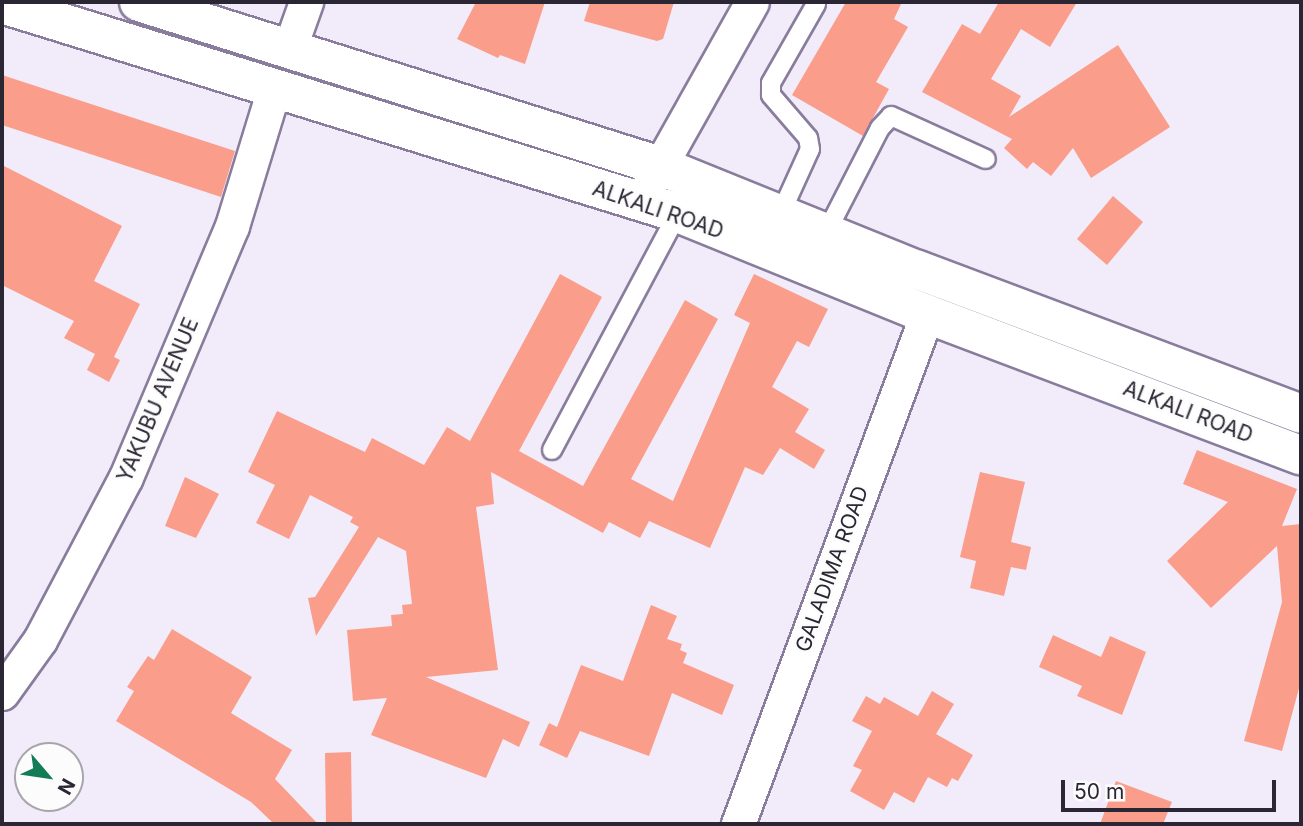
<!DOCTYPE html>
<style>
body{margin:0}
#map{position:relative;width:1303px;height:826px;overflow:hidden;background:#f2ecfa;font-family:Inter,sans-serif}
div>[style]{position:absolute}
.building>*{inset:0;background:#fa9d8a}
.roads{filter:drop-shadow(2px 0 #897c9c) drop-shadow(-2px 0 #897c9c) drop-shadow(0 2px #897c9c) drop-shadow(0 -2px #897c9c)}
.lane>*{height:18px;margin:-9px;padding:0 9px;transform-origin:9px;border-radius:9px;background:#fff}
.street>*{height:33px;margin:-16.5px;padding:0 16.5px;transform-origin:16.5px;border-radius:16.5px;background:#fff}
.secondary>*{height:38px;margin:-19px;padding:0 19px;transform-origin:19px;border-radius:19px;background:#fff}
span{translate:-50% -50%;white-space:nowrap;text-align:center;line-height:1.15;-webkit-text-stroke:5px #fcfcfc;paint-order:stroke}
.street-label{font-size:21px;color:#2b2633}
.frame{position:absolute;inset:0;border:4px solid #2b2633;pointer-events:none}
.north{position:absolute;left:14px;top:742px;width:70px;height:70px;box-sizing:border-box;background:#fcfcfc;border:2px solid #a8a6ac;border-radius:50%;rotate:119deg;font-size:19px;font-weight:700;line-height:28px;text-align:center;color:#2b2633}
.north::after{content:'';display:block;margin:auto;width:24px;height:32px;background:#117c56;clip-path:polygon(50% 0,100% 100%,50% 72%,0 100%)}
.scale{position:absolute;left:1061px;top:780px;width:215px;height:32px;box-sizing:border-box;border:4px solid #2b2633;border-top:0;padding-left:9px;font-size:21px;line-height:24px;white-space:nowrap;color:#2b2633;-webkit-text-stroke:5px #fcfcfc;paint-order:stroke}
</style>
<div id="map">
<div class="building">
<i style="clip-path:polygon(476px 2px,545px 2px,525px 64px,500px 55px,498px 58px,457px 39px)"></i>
<i style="clip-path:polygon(590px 2px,674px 2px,663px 39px,657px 41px,584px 21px)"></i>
<i style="clip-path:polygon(846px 2px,902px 2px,894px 19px,908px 27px,876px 82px,889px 89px,863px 136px,792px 95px)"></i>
<i style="clip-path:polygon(999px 2px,1077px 2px,1050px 47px,1021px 29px,991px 79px,1021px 96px,1009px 117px,1118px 45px,1170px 127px,1091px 178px,1073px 148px,1051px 176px,1033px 162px,1027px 169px,1004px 148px,1012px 139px,922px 92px,962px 24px,980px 34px)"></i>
<i style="clip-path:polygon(2px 75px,235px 151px,221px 197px,2px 125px)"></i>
<i style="clip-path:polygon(2px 165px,122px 226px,94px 281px,140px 304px,114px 357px,120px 360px,109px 382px,87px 370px,95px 354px,64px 338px,74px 321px,2px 285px)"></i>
<i style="clip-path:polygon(1113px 196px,1143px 222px,1107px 265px,1077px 239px)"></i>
<i style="clip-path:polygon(560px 274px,602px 297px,519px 451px,583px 486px,685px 300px,718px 319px,631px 479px,673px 501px,750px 323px,734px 315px,754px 274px,828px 309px,809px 347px,797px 341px,772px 387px,809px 409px,795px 432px,825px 450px,814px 469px,780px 448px,763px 475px,745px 467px,710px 548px,649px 521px,640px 538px,609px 522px,603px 533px,491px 472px,494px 504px,476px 507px,498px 670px,426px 677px,530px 722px,519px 747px,503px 739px,486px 778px,371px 735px,387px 698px,353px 701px,347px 630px,392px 626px,391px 615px,403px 614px,402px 605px,412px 604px,406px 551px,378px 537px,316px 636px,308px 598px,315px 597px,359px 527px,350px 522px,353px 517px,310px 495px,289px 539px,256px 523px,275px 485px,248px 472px,277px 411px,365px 452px,372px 438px,424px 465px,447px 427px,470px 441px)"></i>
<i style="clip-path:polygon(1197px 450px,1297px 489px,1282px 526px,1301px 524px,1301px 681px,1282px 751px,1244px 741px,1282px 602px,1277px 546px,1211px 608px,1167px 561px,1228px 502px,1183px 484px)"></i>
<i style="clip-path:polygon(980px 472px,1025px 482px,1011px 542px,1031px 547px,1026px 570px,1011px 567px,1004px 596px,970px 588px,976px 561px,960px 557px)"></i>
<i style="clip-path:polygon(185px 477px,219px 494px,196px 538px,165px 526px)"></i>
<i style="clip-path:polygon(651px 605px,677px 616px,667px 639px,682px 644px,680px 650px,687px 653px,683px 663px,734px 685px,722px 715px,672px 693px,649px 756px,580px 731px,567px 758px,539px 745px,549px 723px,557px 727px,581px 665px,623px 681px)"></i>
<i style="clip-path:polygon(172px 629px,252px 677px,231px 713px,292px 750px,275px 779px,318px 824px,274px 824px,251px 802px,116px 721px,134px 691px,127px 687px,148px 656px,154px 660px)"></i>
<i style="clip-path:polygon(1053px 635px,1101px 657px,1110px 636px,1146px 652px,1122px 715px,1077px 696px,1082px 686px,1039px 667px)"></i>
<i style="clip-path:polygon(932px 691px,954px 704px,936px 734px,973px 755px,958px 781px,952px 778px,947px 787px,928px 777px,914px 803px,894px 792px,884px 810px,850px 791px,862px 770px,853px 766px,872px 731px,852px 721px,866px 696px,880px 704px,884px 697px,918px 716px)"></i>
<i style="clip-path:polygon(351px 752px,352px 824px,326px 824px,325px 753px)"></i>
<i style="clip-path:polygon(1116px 781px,1172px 802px,1163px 824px,1100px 824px)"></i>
</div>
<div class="roads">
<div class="lane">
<i style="left:780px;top:215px;width:72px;rotate:-65.6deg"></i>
<i style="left:810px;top:149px;width:11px;rotate:-100deg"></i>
<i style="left:808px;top:138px;width:57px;rotate:-130.7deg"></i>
<i style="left:771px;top:95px;width:12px;rotate:-90deg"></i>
<i style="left:771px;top:83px;width:91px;rotate:-60.3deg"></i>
<i style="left:826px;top:233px;width:118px;rotate:-62.8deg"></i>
<i style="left:880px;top:128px;width:16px;rotate:-47deg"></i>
<i style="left:891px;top:116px;width:104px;rotate:24.4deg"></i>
<i style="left:552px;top:450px;width:273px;rotate:-62deg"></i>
</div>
<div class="street">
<i style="left:290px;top:47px;width:48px;rotate:-70.4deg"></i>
<i style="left:647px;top:189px;width:214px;rotate:-60.7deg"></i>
<i style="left:2px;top:693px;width:65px;rotate:-54.4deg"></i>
<i style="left:40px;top:640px;width:184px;rotate:-62.2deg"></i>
<i style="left:126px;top:477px;width:272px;rotate:-67.1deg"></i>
<i style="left:232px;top:226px;width:143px;rotate:-73deg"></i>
<i style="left:738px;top:824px;width:544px;rotate:-69.67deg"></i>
</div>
<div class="secondary">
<i style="left:139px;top:2px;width:546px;rotate:17.47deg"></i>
<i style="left:660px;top:166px;width:278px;rotate:22deg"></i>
<i style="left:918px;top:270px;width:409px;rotate:20.6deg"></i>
<i style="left:2px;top:4px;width:708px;rotate:17.18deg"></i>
<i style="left:678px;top:213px;width:269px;rotate:22.1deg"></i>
<i style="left:927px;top:314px;width:400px;rotate:20.7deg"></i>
</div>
</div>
<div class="street-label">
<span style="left:658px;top:210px;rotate:19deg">ALKALI ROAD</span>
<span style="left:158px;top:400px;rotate:-67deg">YAKUBU AVENUE</span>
<span style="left:1188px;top:412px;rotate:21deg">ALKALI ROAD</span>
<span style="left:832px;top:569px;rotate:-70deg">GALADIMA ROAD</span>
</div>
<div class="frame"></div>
<div class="north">N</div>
<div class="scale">50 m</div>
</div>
